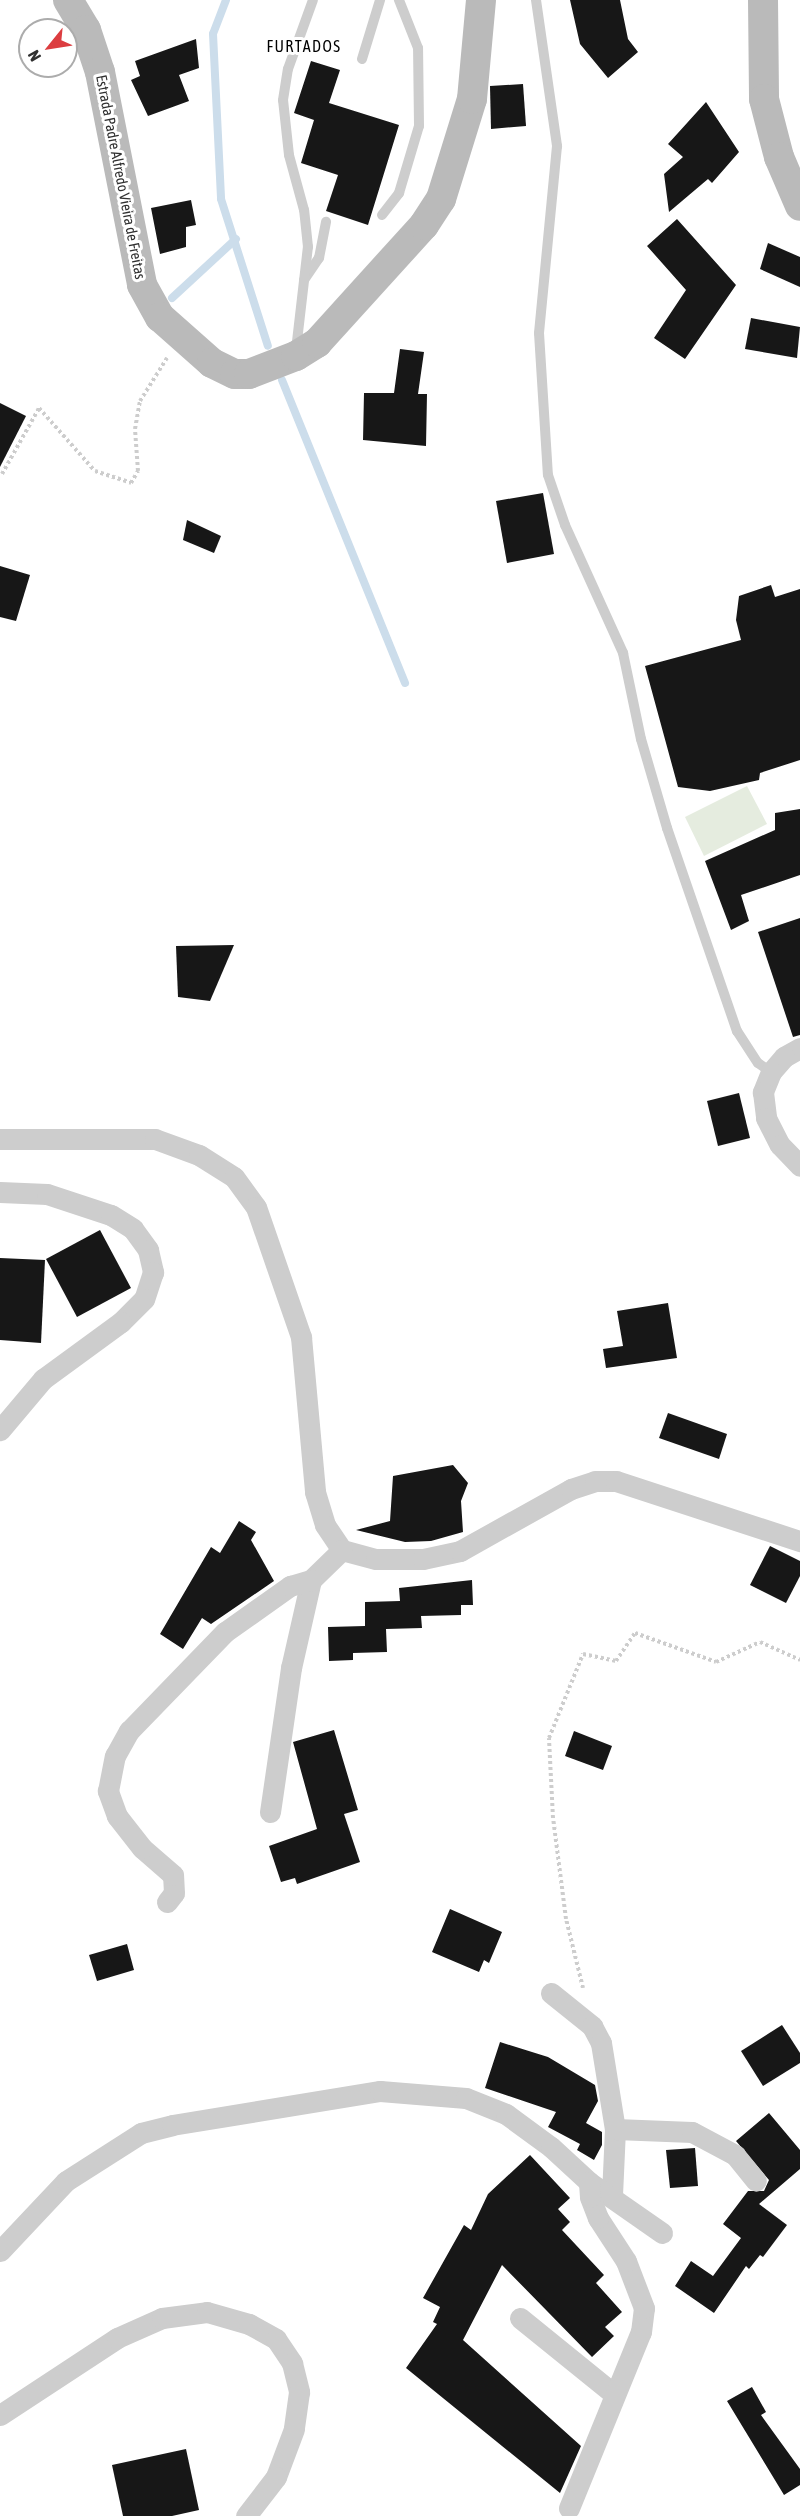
<!DOCTYPE html>
<style>
body{margin:0}
#map{position:relative;width:800px;height:2516px;overflow:hidden;background:#fff;font-family:"Asap Condensed",sans-serif}
div>[style]{position:absolute}
.green>*{inset:0;background:#e5ecdf}
.stream>*{height:8px;margin:-4px;padding:0 4px;transform-origin:4px;border-radius:4px;background:#ccddeb}
.building>*{inset:0;background:#171717}
.path>*{height:4px;margin-top:-2px;transform-origin:0;background:repeating-linear-gradient(90deg,#cdcdcd 0 3px,transparent 0 6px)}
.lane>*{height:10px;margin:-5px;padding:0 5px;transform-origin:5px;border-radius:5px;background:#cdcdcd}
.street>*{height:21px;margin:-10.5px;padding:0 10.5px;transform-origin:10.5px;border-radius:10.5px;background:#cdcdcd}
.secondary>*{height:30px;margin:-15px;padding:0 15px;transform-origin:15px;border-radius:15px;background:#bababa}
span{translate:-50% -50%;white-space:nowrap;text-align:center;line-height:1.15;-webkit-text-stroke:6px #fff;paint-order:stroke}
.street-label{font-size:15px;color:#303030}
.neighbourhood-label{font-size:16px;color:#000;letter-spacing:1.5px}
.north{position:absolute;left:18px;top:18px;width:60px;height:60px;box-sizing:border-box;background:#fff;border:2px solid #acacac;border-radius:50%;rotate:240deg;font-size:16px;font-weight:700;line-height:24px;text-align:center;color:#303030}
.north::after{content:'';display:block;margin:auto;width:21px;height:27px;background:#dc3d40;clip-path:polygon(50% 0,100% 100%,50% 72%,0 100%)}
</style>
<div id="map">
<div class="green">
<i style="clip-path:polygon(747px 786px,767px 824px,704px 856px,685px 817px)"></i>
</div>
<div class="stream">
<i style="left:226px;top:0;width:36px;rotate:111deg"></i>
<i style="left:213px;top:34px;width:165px;rotate:87.2deg"></i>
<i style="left:221px;top:199px;width:154px;rotate:72.3deg"></i>
<i style="left:172px;top:298px;width:87px;rotate:-42.7deg"></i>
<i style="left:282px;top:380px;width:327px;rotate:67.9deg"></i>
</div>
<div class="building">
<i style="clip-path:polygon(570px 0,620px 0,628px 39px,638px 52px,608px 78px,580px 44px)"></i>
<i style="clip-path:polygon(196px 39px,199px 68px,179px 75px,189px 101px,148px 116px,131px 80px,140px 76px,135px 61px)"></i>
<i style="clip-path:polygon(311px 61px,340px 70px,329px 103px,399px 125px,368px 225px,326px 211px,338px 175px,301px 163px,314px 120px,294px 113px)"></i>
<i style="clip-path:polygon(523px 84px,526px 126px,491px 129px,490px 86px)"></i>
<i style="clip-path:polygon(706px 102px,739px 152px,712px 183px,708px 179px,669px 212px,664px 174px,683px 157px,668px 144px)"></i>
<i style="clip-path:polygon(191px 200px,196px 225px,186px 227px,186px 247px,160px 254px,151px 208px)"></i>
<i style="clip-path:polygon(677px 219px,736px 285px,685px 359px,654px 338px,686px 290px,647px 246px)"></i>
<i style="clip-path:polygon(768px 243px,800px 257px,800px 287px,760px 269px)"></i>
<i style="clip-path:polygon(751px 318px,800px 327px,797px 358px,745px 349px)"></i>
<i style="clip-path:polygon(400px 349px,424px 352px,418px 394px,427px 394px,426px 446px,363px 440px,364px 393px,394px 393px)"></i>
<i style="clip-path:polygon(0 403px,26px 416px,0 467px)"></i>
<i style="clip-path:polygon(543px 493px,554px 554px,507px 563px,496px 501px)"></i>
<i style="clip-path:polygon(187px 520px,221px 536px,214px 553px,183px 540px)"></i>
<i style="clip-path:polygon(0 566px,30px 575px,16px 621px,0 617px)"></i>
<i style="clip-path:polygon(771px 585px,775px 597px,800px 589px,800px 760px,760px 773px,759px 780px,710px 791px,678px 787px,645px 666px,741px 640px,736px 620px,739px 596px)"></i>
<i style="clip-path:polygon(800px 809px,800px 875px,741px 895px,749px 921px,731px 930px,705px 861px,775px 830px,775px 813px)"></i>
<i style="clip-path:polygon(800px 918px,800px 1035px,793px 1037px,758px 932px)"></i>
<i style="clip-path:polygon(234px 945px,210px 1001px,178px 997px,176px 946px)"></i>
<i style="clip-path:polygon(739px 1093px,750px 1138px,718px 1146px,707px 1101px)"></i>
<i style="clip-path:polygon(100px 1230px,131px 1288px,77px 1317px,46px 1259px)"></i>
<i style="clip-path:polygon(0 1258px,45px 1260px,41px 1343px,0 1340px)"></i>
<i style="clip-path:polygon(668px 1303px,677px 1358px,606px 1368px,603px 1349px,623px 1346px,617px 1311px)"></i>
<i style="clip-path:polygon(668px 1413px,727px 1434px,719px 1459px,659px 1438px)"></i>
<i style="clip-path:polygon(453px 1465px,468px 1483px,461px 1501px,463px 1532px,431px 1541px,405px 1542px,356px 1530px,390px 1521px,393px 1476px)"></i>
<i style="clip-path:polygon(239px 1521px,256px 1532px,251px 1540px,274px 1581px,211px 1624px,202px 1618px,183px 1649px,160px 1634px,211px 1547px,220px 1553px)"></i>
<i style="clip-path:polygon(770px 1546px,800px 1561px,800px 1576px,786px 1603px,750px 1585px)"></i>
<i style="clip-path:polygon(472px 1580px,473px 1605px,461px 1605px,461px 1615px,421px 1616px,422px 1628px,386px 1629px,387px 1652px,353px 1653px,353px 1660px,329px 1661px,328px 1627px,365px 1626px,365px 1602px,400px 1601px,399px 1588px)"></i>
<i style="clip-path:polygon(334px 1730px,358px 1810px,344px 1814px,360px 1862px,297px 1884px,295px 1878px,281px 1882px,269px 1846px,317px 1829px,293px 1742px)"></i>
<i style="clip-path:polygon(574px 1731px,612px 1746px,603px 1770px,565px 1756px)"></i>
<i style="clip-path:polygon(450px 1909px,502px 1932px,489px 1963px,484px 1960px,479px 1972px,432px 1952px)"></i>
<i style="clip-path:polygon(127px 1944px,134px 1970px,97px 1981px,89px 1955px)"></i>
<i style="clip-path:polygon(782px 2025px,800px 2053px,800px 2063px,763px 2086px,741px 2051px)"></i>
<i style="clip-path:polygon(500px 2042px,548px 2057px,595px 2085px,598px 2101px,586px 2123px,602px 2132px,602px 2145px,594px 2160px,577px 2150px,580px 2144px,548px 2127px,556px 2112px,485px 2088px)"></i>
<i style="clip-path:polygon(769px 2113px,800px 2150px,800px 2169px,759px 2204px,787px 2225px,763px 2257px,760px 2255px,749px 2269px,746px 2266px,714px 2313px,675px 2286px,691px 2261px,713px 2276px,741px 2238px,723px 2224px,748px 2191px,764px 2191px,769px 2180px,736px 2141px)"></i>
<i style="clip-path:polygon(695px 2148px,698px 2186px,670px 2188px,666px 2150px)"></i>
<i style="clip-path:polygon(530px 2155px,570px 2198px,558px 2209px,570px 2222px,562px 2230px,604px 2275px,596px 2283px,622px 2312px,605px 2327px,614px 2336px,592px 2357px,502px 2265px,463px 2340px,581px 2446px,560px 2493px,406px 2368px,437px 2324px,433px 2322px,440px 2307px,423px 2298px,464px 2225px,471px 2230px,488px 2194px)"></i>
<i style="clip-path:polygon(752px 2387px,766px 2412px,761px 2415px,800px 2469px,800px 2485px,784px 2495px,727px 2401px)"></i>
<i style="clip-path:polygon(186px 2449px,199px 2510px,172px 2516px,123px 2516px,112px 2465px)"></i>
</div>
<div class="path">
<i style="left:2px;top:474px;width:76px;rotate:-60.7deg"></i>
<i style="left:39px;top:408px;width:84px;rotate:48.4deg"></i>
<i style="left:95px;top:471px;width:38px;rotate:18deg"></i>
<i style="left:131px;top:483px;width:14px;rotate:-60deg"></i>
<i style="left:138px;top:471px;width:42px;rotate:-94.1deg"></i>
<i style="left:135px;top:429px;width:28px;rotate:-80deg"></i>
<i style="left:140px;top:401px;width:51px;rotate:-57.9deg"></i>
<i style="left:583px;top:1988px;width:71px;rotate:-103.8deg"></i>
<i style="left:566px;top:1919px;width:102px;rotate:-97.3deg"></i>
<i style="left:553px;top:1818px;width:80px;rotate:-92.9deg"></i>
<i style="left:549px;top:1738px;width:91px;rotate:-68deg"></i>
<i style="left:583px;top:1654px;width:34px;rotate:12deg"></i>
<i style="left:616px;top:1661px;width:34px;rotate:-56deg"></i>
<i style="left:635px;top:1633px;width:86px;rotate:19.7deg"></i>
<i style="left:716px;top:1662px;width:48px;rotate:-24.4deg"></i>
<i style="left:760px;top:1642px;width:44px;rotate:24.2deg"></i>
</div>
<div class="lane">
<i style="left:536px;top:0;width:148px;rotate:81.8deg"></i>
<i style="left:557px;top:146px;width:188px;rotate:95.5deg"></i>
<i style="left:539px;top:333px;width:142px;rotate:86.4deg"></i>
<i style="left:548px;top:475px;width:53px;rotate:71.2deg"></i>
<i style="left:565px;top:525px;width:141px;rotate:65.6deg"></i>
<i style="left:623px;top:653px;width:88px;rotate:78.2deg"></i>
<i style="left:641px;top:739px;width:93px;rotate:73.7deg"></i>
<i style="left:667px;top:828px;width:215px;rotate:71deg"></i>
<i style="left:737px;top:1031px;width:38px;rotate:57deg"></i>
<i style="left:758px;top:1063px;width:16px;rotate:35deg"></i>
<i style="left:362px;top:59px;width:62px;rotate:-73deg"></i>
<i style="left:382px;top:215px;width:28px;rotate:-52deg"></i>
<i style="left:399px;top:193px;width:70px;rotate:-73.4deg"></i>
<i style="left:419px;top:126px;width:78px;rotate:-90.7deg"></i>
<i style="left:418px;top:48px;width:52px;rotate:-111.6deg"></i>
<i style="left:304px;top:280px;width:27px;rotate:-56deg"></i>
<i style="left:319px;top:258px;width:37px;rotate:-79deg"></i>
<i style="left:296px;top:350px;width:104px;rotate:-83.4deg"></i>
<i style="left:308px;top:247px;width:37px;rotate:-96deg"></i>
<i style="left:304px;top:210px;width:57px;rotate:-105.3deg"></i>
<i style="left:289px;top:155px;width:55px;rotate:-96.2deg"></i>
<i style="left:283px;top:100px;width:31px;rotate:-81deg"></i>
<i style="left:288px;top:69px;width:73px;rotate:-70.1deg"></i>
</div>
<div class="street">
<i style="left:800px;top:1048px;width:18px;rotate:151deg"></i>
<i style="left:784px;top:1057px;width:20px;rotate:131deg"></i>
<i style="left:771px;top:1072px;width:22px;rotate:112deg"></i>
<i style="left:763px;top:1092px;width:26px;rotate:83deg"></i>
<i style="left:766px;top:1118px;width:30px;rotate:63deg"></i>
<i style="left:780px;top:1145px;width:29px;rotate:46deg"></i>
<i style="left:0;top:1139px;width:155px"></i>
<i style="left:155px;top:1139px;width:47px;rotate:20deg"></i>
<i style="left:199px;top:1155px;width:41px;rotate:32.2deg"></i>
<i style="left:234px;top:1177px;width:37px;rotate:54deg"></i>
<i style="left:256px;top:1207px;width:138px;rotate:70.9deg"></i>
<i style="left:301px;top:1337px;width:156px;rotate:84.8deg"></i>
<i style="left:315px;top:1492px;width:34px;rotate:73deg"></i>
<i style="left:325px;top:1525px;width:30px;rotate:56deg"></i>
<i style="left:342px;top:1550px;width:35px;rotate:15deg"></i>
<i style="left:376px;top:1559px;width:47px"></i>
<i style="left:423px;top:1559px;width:38px;rotate:-12deg"></i>
<i style="left:460px;top:1551px;width:127px;rotate:-29.2deg"></i>
<i style="left:571px;top:1489px;width:25px;rotate:-18deg"></i>
<i style="left:595px;top:1481px;width:21px"></i>
<i style="left:616px;top:1481px;width:194px;rotate:18.1deg"></i>
<i style="left:0;top:1192px;width:47px;rotate:2.4deg"></i>
<i style="left:47px;top:1194px;width:67px;rotate:18.2deg"></i>
<i style="left:111px;top:1215px;width:26px;rotate:32deg"></i>
<i style="left:133px;top:1229px;width:26px;rotate:54deg"></i>
<i style="left:148px;top:1250px;width:23px;rotate:77deg"></i>
<i style="left:153px;top:1272px;width:28px;rotate:108deg"></i>
<i style="left:144px;top:1299px;width:33px;rotate:135deg"></i>
<i style="left:121px;top:1322px;width:97px;rotate:143.8deg"></i>
<i style="left:43px;top:1379px;width:67px;rotate:130.1deg"></i>
<i style="left:270px;top:1812px;width:146px;rotate:-81.7deg"></i>
<i style="left:291px;top:1668px;width:90px;rotate:-77.2deg"></i>
<i style="left:311px;top:1580px;width:43px;rotate:-44.1deg"></i>
<i style="left:167px;top:1902px;width:11px;rotate:-52deg"></i>
<i style="left:174px;top:1893px;width:18px;rotate:-93deg"></i>
<i style="left:173px;top:1875px;width:41px;rotate:-138.9deg"></i>
<i style="left:142px;top:1848px;width:41px;rotate:-128deg"></i>
<i style="left:117px;top:1816px;width:27px;rotate:-110deg"></i>
<i style="left:108px;top:1791px;width:36px;rotate:-79deg"></i>
<i style="left:115px;top:1756px;width:29px;rotate:-61deg"></i>
<i style="left:129px;top:1731px;width:138px;rotate:-45.9deg"></i>
<i style="left:225px;top:1632px;width:80px;rotate:-35.3deg"></i>
<i style="left:290px;top:1586px;width:22px;rotate:-16deg"></i>
<i style="left:551px;top:1993px;width:53px;rotate:38.8deg"></i>
<i style="left:592px;top:2026px;width:19px;rotate:62deg"></i>
<i style="left:601px;top:2043px;width:87px;rotate:80.8deg"></i>
<i style="left:615px;top:2129px;width:67px;rotate:92.6deg"></i>
<i style="left:615px;top:2129px;width:77px;rotate:2.2deg"></i>
<i style="left:692px;top:2132px;width:49px;rotate:28.1deg"></i>
<i style="left:735px;top:2155px;width:33px;rotate:51deg"></i>
<i style="left:0;top:2251px;width:96px;rotate:-46.7deg"></i>
<i style="left:66px;top:2181px;width:89px;rotate:-32.6deg"></i>
<i style="left:141px;top:2133px;width:32px;rotate:-14deg"></i>
<i style="left:172px;top:2125px;width:211px;rotate:-9.3deg"></i>
<i style="left:380px;top:2091px;width:86px;rotate:4.7deg"></i>
<i style="left:466px;top:2098px;width:43px;rotate:21.8deg"></i>
<i style="left:506px;top:2114px;width:56px;rotate:36.3deg"></i>
<i style="left:551px;top:2147px;width:52px;rotate:42.6deg"></i>
<i style="left:589px;top:2182px;width:89px;rotate:34.9deg"></i>
<i style="left:520px;top:2318px;width:121px;rotate:39deg"></i>
<i style="left:0;top:2415px;width:140px;rotate:-33.3deg"></i>
<i style="left:117px;top:2338px;width:49px;rotate:-24deg"></i>
<i style="left:162px;top:2318px;width:45px;rotate:-7.6deg"></i>
<i style="left:207px;top:2312px;width:44px;rotate:15.9deg"></i>
<i style="left:249px;top:2324px;width:31px;rotate:29deg"></i>
<i style="left:276px;top:2339px;width:29px;rotate:56deg"></i>
<i style="left:292px;top:2363px;width:30px;rotate:76deg"></i>
<i style="left:299px;top:2392px;width:37px;rotate:98deg"></i>
<i style="left:294px;top:2429px;width:51px;rotate:110.6deg"></i>
<i style="left:276px;top:2477px;width:49px;rotate:127.6deg"></i>
<i style="left:569px;top:2508px;width:190px;rotate:-67.8deg"></i>
<i style="left:641px;top:2332px;width:24px;rotate:-83deg"></i>
<i style="left:644px;top:2308px;width:50px;rotate:-111deg"></i>
<i style="left:626px;top:2261px;width:51px;rotate:-123.1deg"></i>
<i style="left:598px;top:2218px;width:22px;rotate:-111deg"></i>
<i style="left:590px;top:2197px;width:15px;rotate:-94deg"></i>
</div>
<div class="secondary">
<i style="left:68px;top:0;width:35px;rotate:59deg"></i>
<i style="left:86px;top:30px;width:44px;rotate:71.6deg"></i>
<i style="left:100px;top:72px;width:217px;rotate:78.8deg"></i>
<i style="left:142px;top:285px;width:37px;rotate:61deg"></i>
<i style="left:160px;top:317px;width:69px;rotate:41.5deg"></i>
<i style="left:212px;top:363px;width:25px;rotate:26deg"></i>
<i style="left:235px;top:374px;width:14px"></i>
<i style="left:249px;top:374px;width:50px;rotate:-21deg"></i>
<i style="left:296px;top:356px;width:25px;rotate:-32deg"></i>
<i style="left:317px;top:343px;width:159px;rotate:-47.8deg"></i>
<i style="left:424px;top:225px;width:31px;rotate:-57deg"></i>
<i style="left:441px;top:199px;width:105px;rotate:-72.8deg"></i>
<i style="left:472px;top:99px;width:99px;rotate:-84.8deg"></i>
<i style="left:763px;top:0;width:99px;rotate:89.4deg"></i>
<i style="left:764px;top:99px;width:60px;rotate:75.5deg"></i>
<i style="left:779px;top:157px;width:53px;rotate:66.8deg"></i>
</div>
<div class="street-label">
<span style="left:121px;top:177px;rotate:79deg">Estrada Padre Alfredo Vieira de Freitas</span>
</div>
<div class="neighbourhood-label">
<span style="left:304px;top:46px">FURTADOS</span>
</div>
<div class="north">N</div>
</div>
